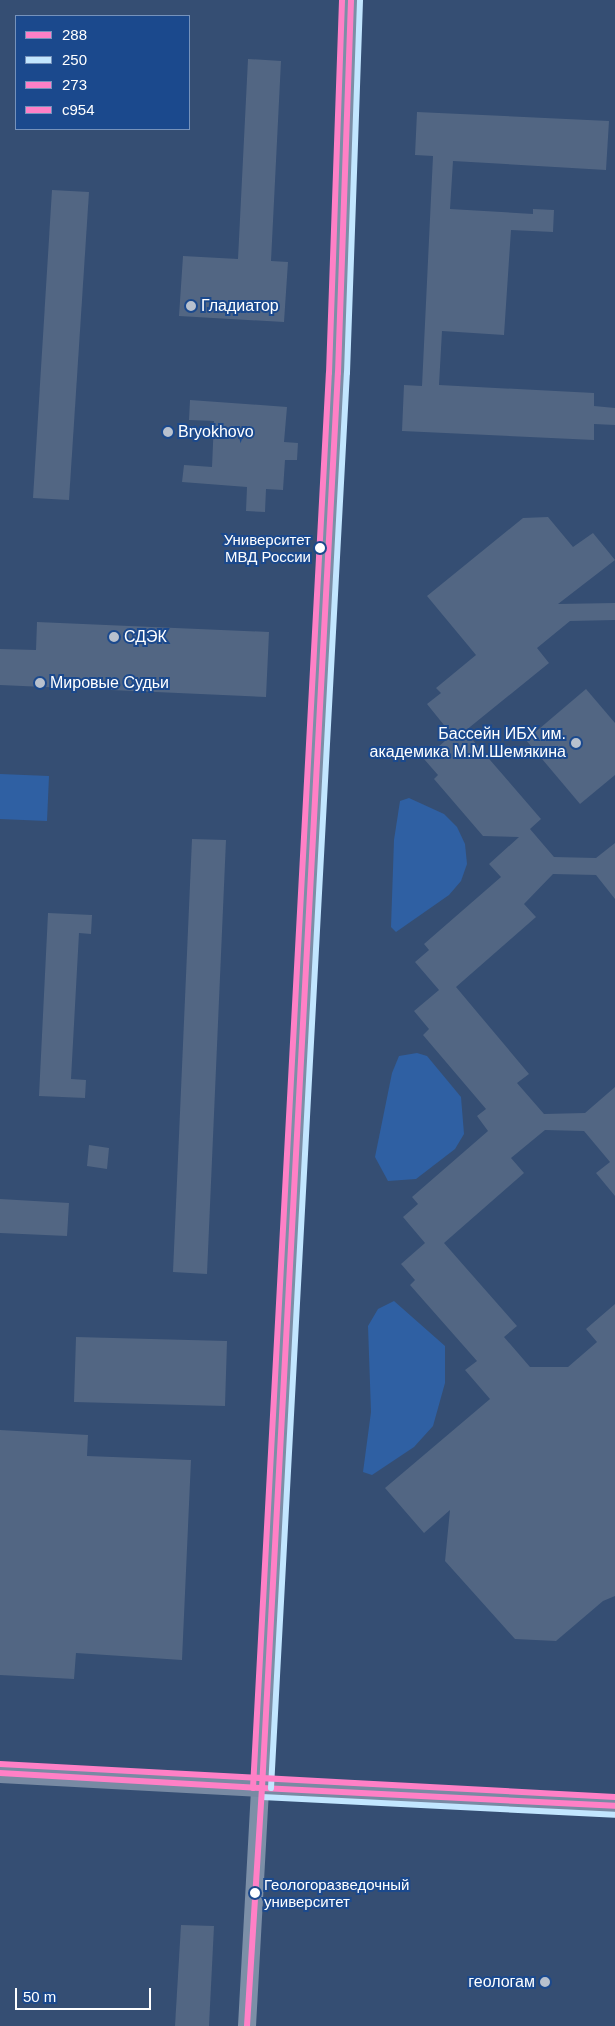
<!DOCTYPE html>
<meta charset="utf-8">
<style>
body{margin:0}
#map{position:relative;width:615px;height:2026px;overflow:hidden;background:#354e73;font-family:Arial,sans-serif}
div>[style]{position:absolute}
.green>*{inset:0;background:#2f60a3}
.building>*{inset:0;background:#526683}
.tertiary>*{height:18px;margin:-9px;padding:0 9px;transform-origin:9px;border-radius:9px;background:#7c8fa7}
.secondary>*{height:20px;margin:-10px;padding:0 10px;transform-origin:10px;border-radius:10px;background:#788aa3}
.bus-1>*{height:6px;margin:-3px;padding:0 3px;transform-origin:3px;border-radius:3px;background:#ff80c6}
.bus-2>*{height:6px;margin:-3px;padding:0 3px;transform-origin:3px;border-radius:3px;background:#c2e6ff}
.bus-3>*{height:6px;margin:-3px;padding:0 3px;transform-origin:3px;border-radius:3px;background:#ff80c6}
.bus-4>*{height:6px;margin:-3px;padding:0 3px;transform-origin:3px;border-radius:3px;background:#ff80c6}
.dots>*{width:14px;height:14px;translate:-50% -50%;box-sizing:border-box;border:2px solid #1b498d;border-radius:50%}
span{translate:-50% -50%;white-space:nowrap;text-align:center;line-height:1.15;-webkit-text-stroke:4px #1b498d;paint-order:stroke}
.bus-label{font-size:15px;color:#fff}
.right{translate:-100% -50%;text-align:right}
.left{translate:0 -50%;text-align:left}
.poi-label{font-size:16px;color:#fff}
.legend{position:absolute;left:15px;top:15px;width:175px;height:115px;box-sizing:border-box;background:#1b498d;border:1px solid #7692bb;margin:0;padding:6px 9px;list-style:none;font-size:15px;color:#fff}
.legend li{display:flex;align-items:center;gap:10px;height:25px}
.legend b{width:25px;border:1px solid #7692bb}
.scale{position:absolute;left:15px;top:1988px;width:136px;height:22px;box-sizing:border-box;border:2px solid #fff;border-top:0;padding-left:6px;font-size:15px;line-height:18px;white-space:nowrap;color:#fff;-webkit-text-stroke:4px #1b498d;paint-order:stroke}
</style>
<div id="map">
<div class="green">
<i style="clip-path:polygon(0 774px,49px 776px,47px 821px,0 819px)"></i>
<i style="clip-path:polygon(409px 798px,444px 814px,457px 827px,465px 844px,467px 864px,461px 881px,449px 895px,396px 932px,391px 927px,394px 840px,400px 801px)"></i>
<i style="clip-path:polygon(417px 1053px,427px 1056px,461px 1097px,464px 1134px,455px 1149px,416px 1179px,388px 1181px,375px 1157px,392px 1073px,399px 1056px)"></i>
<i style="clip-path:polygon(394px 1301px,445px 1346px,445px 1383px,433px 1426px,414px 1447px,372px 1475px,363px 1472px,371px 1412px,368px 1326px,378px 1309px)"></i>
</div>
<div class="building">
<i style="clip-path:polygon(248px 59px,281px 61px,271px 261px,288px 262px,284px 322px,179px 316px,183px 256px,238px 259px)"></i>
<i style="clip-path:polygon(417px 112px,609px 121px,606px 170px,453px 161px,450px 209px,533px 214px,533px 209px,554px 210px,553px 232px,511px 230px,504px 335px,442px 331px,439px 385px,594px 393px,594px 406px,615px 408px,615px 425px,594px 424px,594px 440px,402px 431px,404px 385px,422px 386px,433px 156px,415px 155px)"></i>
<i style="clip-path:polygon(52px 190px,89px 192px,69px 500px,33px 498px)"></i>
<i style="clip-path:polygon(190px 400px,287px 407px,284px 442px,298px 443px,297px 460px,285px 460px,283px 490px,266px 489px,265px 512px,246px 511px,247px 487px,182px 482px,184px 465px,212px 467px,214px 421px,189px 420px)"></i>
<i style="clip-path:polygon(548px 517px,573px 547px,593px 533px,615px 560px,558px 604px,615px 603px,615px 620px,570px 621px,537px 648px,549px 663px,465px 731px,541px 819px,530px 829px,554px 857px,596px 858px,615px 843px,615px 899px,596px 875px,553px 874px,524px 904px,536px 917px,456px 987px,529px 1074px,517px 1083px,544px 1114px,585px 1113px,615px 1087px,615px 1196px,596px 1173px,610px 1162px,584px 1131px,545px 1130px,511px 1158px,524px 1173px,444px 1243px,517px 1326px,504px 1337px,530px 1367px,568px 1367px,597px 1342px,586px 1329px,615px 1304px,615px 1596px,603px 1601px,556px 1641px,515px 1639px,445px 1561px,450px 1510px,424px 1533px,385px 1488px,490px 1399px,465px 1370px,477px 1361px,410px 1285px,415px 1280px,401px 1264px,425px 1243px,403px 1217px,418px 1204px,412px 1197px,488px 1131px,477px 1116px,486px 1109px,423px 1035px,429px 1029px,414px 1011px,439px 990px,415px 962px,429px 950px,424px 944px,501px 877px,489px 864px,519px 837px,483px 836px,434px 779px,438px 775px,424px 759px,452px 735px,427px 704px,441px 693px,436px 688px,476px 655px,427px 596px,523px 518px)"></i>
<i style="clip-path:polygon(37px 622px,269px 632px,266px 697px,0 685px,0 649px,36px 650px)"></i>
<i style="clip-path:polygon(586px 689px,615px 723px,615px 775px,580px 804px,526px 740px)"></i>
<i style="clip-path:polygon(192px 839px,226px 840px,207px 1274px,173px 1272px)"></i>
<i style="clip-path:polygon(48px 913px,92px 915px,91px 934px,79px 933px,71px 1079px,86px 1080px,85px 1098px,39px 1096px)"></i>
<i style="clip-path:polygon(89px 1145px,109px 1148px,107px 1169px,87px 1166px)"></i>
<i style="clip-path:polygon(0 1199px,69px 1203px,67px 1236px,0 1233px)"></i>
<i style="clip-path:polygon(76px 1337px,227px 1341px,225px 1406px,74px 1402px)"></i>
<i style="clip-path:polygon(0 1430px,88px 1435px,87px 1456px,191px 1460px,182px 1660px,76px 1653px,74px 1679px,0 1675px)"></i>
<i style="clip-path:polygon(181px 1925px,214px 1926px,209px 2026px,175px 2026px)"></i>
</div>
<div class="tertiary">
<i style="left:247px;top:2026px;width:1656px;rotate:-86.85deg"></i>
<i style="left:338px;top:373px;width:373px;rotate:-88deg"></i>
</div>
<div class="secondary">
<i style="left:0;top:1773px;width:616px;rotate:3.07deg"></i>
</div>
<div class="bus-1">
<i style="left:262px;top:1788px;width:1417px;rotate:-86.93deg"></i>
<i style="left:338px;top:373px;width:373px;rotate:-88deg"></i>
<i style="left:262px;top:1788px;width:353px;rotate:2.9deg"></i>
</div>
<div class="bus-2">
<i style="left:271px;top:1788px;width:1417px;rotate:-86.93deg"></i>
<i style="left:347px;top:373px;width:373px;rotate:-88deg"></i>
<i style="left:262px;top:1797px;width:353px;rotate:2.9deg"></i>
</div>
<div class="bus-3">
<i style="left:0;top:1764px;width:616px;rotate:3.07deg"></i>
<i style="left:253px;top:1788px;width:1417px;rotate:-86.93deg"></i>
<i style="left:329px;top:373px;width:373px;rotate:-88deg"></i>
</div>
<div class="bus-4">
<i style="left:0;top:1773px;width:262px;rotate:3.3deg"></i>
<i style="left:247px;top:2026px;width:238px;rotate:-86.4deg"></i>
</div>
<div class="dots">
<i style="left:191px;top:306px;background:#b8c1ce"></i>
<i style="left:168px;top:432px;background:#b8c1ce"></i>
<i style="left:320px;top:548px;background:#fff"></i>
<i style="left:114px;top:637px;background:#b8c1ce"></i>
<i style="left:40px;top:683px;background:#b8c1ce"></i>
<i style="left:576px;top:743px;background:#b8c1ce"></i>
<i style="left:255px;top:1893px;background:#fff"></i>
<i style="left:545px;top:1982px;background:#b8c1ce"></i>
</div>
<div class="bus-label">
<span class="right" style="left:311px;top:548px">Университет<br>МВД России</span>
<span class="left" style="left:264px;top:1893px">Геологоразведочный<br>университет</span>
</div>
<div class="poi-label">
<span class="left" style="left:201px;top:306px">Гладиатор</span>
<span class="left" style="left:178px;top:432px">Bryokhovo</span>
<span class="left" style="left:124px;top:637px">СДЭК</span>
<span class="left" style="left:50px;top:683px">Мировые Судьи</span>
<span class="right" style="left:566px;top:743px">Бассейн ИБХ им.<br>академика М.М.Шемякина</span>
<span class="right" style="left:535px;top:1982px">геологам</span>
</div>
<ul class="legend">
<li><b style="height:6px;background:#ff80c6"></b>288</li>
<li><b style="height:6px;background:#c2e6ff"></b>250</li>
<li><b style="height:6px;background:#ff80c6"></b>273</li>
<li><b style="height:6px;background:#ff80c6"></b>с954</li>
</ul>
<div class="scale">50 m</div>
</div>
